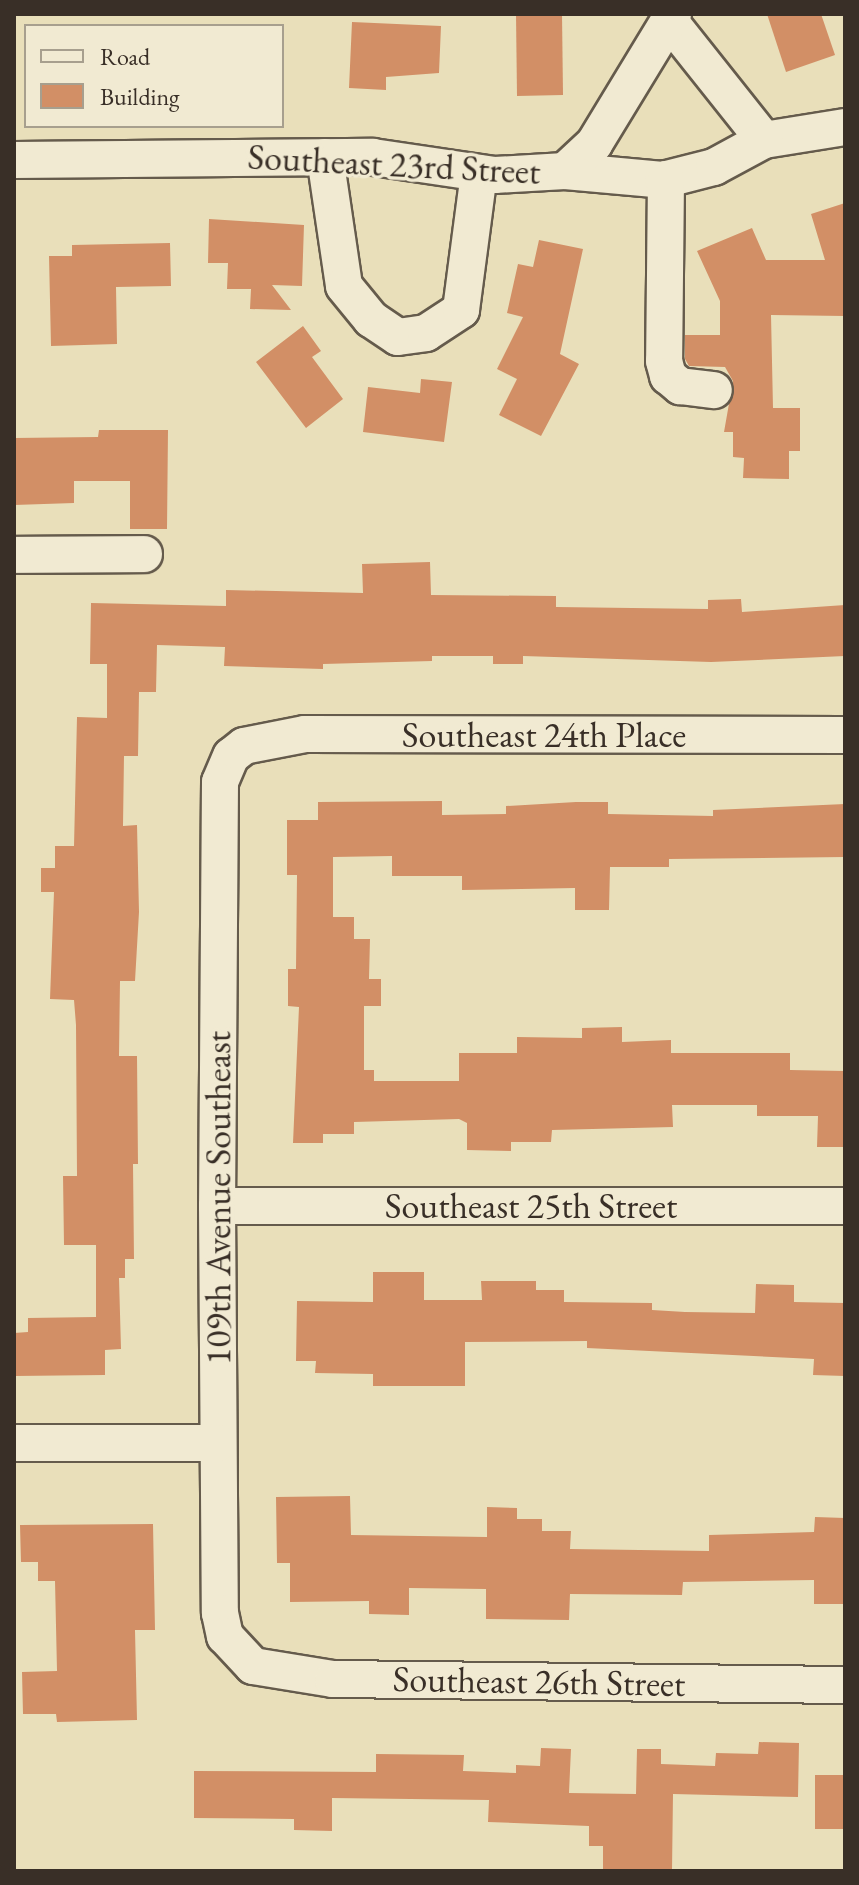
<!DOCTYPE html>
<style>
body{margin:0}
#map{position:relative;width:859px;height:1885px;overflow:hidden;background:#e9dfba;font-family:"EB Garamond",serif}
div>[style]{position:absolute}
.building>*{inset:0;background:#d28f66}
.roads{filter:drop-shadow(2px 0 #655b4c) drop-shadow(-2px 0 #655b4c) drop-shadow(0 2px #655b4c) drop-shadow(0 -2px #655b4c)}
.minor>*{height:36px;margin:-18px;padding:0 18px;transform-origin:18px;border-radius:18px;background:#f1ead2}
span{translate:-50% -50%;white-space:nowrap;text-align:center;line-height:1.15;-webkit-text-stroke:7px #f1ead2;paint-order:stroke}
.street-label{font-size:36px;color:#392f27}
.frame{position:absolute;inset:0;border:16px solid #392f27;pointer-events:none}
.legend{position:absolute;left:24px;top:24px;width:260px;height:104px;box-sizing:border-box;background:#f1ead2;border:2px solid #a79f8e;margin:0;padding:10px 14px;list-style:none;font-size:24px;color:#392f27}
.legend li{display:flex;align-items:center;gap:16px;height:40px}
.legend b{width:40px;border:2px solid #a79f8e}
</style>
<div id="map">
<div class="building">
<i style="clip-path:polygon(516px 14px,562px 14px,563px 95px,517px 96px)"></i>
<i style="clip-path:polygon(767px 14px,821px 14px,835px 55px,786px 72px)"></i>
<i style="clip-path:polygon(352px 22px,441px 26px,439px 73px,386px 77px,386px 90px,349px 88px)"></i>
<i style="clip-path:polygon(845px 203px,845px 316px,771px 315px,773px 408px,800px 408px,800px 451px,789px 451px,789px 479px,743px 478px,744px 458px,733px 457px,733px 432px,724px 432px,733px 381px,725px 367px,689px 366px,685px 359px,685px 335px,720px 335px,720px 301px,697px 251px,752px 228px,766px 260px,825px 260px,811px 214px)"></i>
<i style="clip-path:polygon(209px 219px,304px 225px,302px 286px,272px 285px,291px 310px,250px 309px,251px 289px,227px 289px,228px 263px,208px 263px)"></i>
<i style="clip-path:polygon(539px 240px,583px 249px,560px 354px,579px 364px,541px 436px,499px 415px,517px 379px,497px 369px,523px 317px,507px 313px,518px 264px,533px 267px)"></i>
<i style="clip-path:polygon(170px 243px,171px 286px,116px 287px,117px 344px,51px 346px,49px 256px,72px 256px,72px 245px)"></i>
<i style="clip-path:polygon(303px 326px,321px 351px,312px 357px,343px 399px,306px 428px,256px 362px)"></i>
<i style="clip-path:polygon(421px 379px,452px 382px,444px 442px,363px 432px,368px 387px,420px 393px)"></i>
<i style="clip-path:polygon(99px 430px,168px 430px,167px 529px,130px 529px,130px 481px,74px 481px,74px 503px,14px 505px,14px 438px,98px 437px)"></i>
<i style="clip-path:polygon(430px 562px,431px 595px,556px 596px,556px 607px,708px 609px,708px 600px,741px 599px,742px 612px,845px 605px,845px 656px,711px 662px,523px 656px,523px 664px,493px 664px,493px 656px,432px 656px,432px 661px,323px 664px,323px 669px,224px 666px,225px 647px,157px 645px,156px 692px,139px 692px,138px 756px,124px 756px,123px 826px,137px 825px,139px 912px,135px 981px,120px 981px,119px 1056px,137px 1056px,138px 1164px,133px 1164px,134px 1259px,125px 1259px,125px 1278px,119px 1278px,121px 1349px,105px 1350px,105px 1375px,14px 1376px,14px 1333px,28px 1332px,28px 1318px,96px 1317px,96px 1245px,64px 1245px,63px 1176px,77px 1176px,76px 1025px,74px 1000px,50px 999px,54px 892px,41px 892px,41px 868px,55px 868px,55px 846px,74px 846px,77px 717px,107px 718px,107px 664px,90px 664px,91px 603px,226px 606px,226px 590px,363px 593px,362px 564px)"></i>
<i style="clip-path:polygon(442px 801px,442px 815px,506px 814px,506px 806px,576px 802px,608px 802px,608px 814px,713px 816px,713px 810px,845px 804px,845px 857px,669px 859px,669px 867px,610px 867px,609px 910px,575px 910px,575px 888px,462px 890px,462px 876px,392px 876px,392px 856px,333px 857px,333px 917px,354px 917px,354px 939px,370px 939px,369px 979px,381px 979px,381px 1006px,364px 1006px,364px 1070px,374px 1070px,374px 1081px,459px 1081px,459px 1053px,517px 1053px,517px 1037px,582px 1038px,582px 1028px,622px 1027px,622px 1042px,671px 1040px,671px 1053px,790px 1053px,790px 1070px,845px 1071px,845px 1147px,817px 1147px,818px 1116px,757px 1116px,757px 1105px,672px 1105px,673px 1127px,552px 1130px,551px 1142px,511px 1142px,511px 1151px,467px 1150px,467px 1123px,459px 1119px,354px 1122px,354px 1134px,323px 1134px,323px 1143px,293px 1143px,299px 1007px,288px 1006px,288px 969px,296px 969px,297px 875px,287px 875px,287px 820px,318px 820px,318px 802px)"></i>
<i style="clip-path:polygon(373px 1272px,424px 1272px,424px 1300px,482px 1300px,481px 1281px,536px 1281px,536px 1290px,564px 1290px,564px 1302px,652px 1303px,652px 1310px,685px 1312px,755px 1313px,756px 1284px,794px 1285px,794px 1302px,845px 1303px,845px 1376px,813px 1375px,814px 1359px,587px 1348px,587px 1341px,465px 1342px,465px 1386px,373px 1386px,373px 1374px,315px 1373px,316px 1361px,296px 1361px,297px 1301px,373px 1302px)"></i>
<i style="clip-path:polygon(350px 1496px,351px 1535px,487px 1537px,487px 1507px,517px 1508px,517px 1519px,542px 1519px,542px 1531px,571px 1531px,570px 1549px,709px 1551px,709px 1535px,814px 1532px,815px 1517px,845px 1518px,845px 1604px,814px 1604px,814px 1580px,683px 1582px,682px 1595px,570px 1594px,569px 1620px,486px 1619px,486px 1589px,409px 1588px,409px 1615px,369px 1614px,369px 1601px,290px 1602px,290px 1563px,277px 1563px,276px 1497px)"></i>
<i style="clip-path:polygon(153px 1524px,155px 1630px,135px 1630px,137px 1720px,57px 1722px,56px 1714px,23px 1714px,22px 1672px,57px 1671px,55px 1581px,38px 1581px,38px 1562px,21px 1562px,20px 1525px)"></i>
<i style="clip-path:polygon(759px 1742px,799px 1743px,798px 1797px,673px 1794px,672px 1871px,603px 1871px,603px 1846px,589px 1846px,589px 1826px,488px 1822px,489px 1800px,332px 1798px,332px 1831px,294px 1830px,294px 1819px,194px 1818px,194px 1771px,376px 1772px,376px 1754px,464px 1755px,463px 1771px,516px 1773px,516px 1765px,540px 1766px,541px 1748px,571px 1749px,569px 1793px,636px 1794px,637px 1749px,661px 1749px,661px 1764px,715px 1766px,716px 1753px,758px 1754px)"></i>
<i style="clip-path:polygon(815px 1775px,845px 1775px,845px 1829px,815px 1829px)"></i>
</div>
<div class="roads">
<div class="minor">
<i style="left:671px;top:23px;width:149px;rotate:51.5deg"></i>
<i style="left:764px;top:140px;width:82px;rotate:-9.1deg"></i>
<i style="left:325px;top:157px;width:130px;rotate:81.6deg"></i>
<i style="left:344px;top:286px;width:43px;rotate:50.7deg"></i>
<i style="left:371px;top:319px;width:32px;rotate:34deg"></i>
<i style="left:398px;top:337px;width:28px;rotate:-8deg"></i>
<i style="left:426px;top:333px;width:42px;rotate:-33.3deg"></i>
<i style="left:461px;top:310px;width:138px;rotate:-82.5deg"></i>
<i style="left:14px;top:160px;width:359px;rotate:-0.5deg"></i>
<i style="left:373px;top:157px;width:123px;rotate:8.4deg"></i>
<i style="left:495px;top:175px;width:70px;rotate:-3.3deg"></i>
<i style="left:565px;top:171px;width:98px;rotate:5.2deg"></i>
<i style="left:663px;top:180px;width:53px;rotate:-14.3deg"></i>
<i style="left:714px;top:167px;width:57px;rotate:-28.4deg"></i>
<i style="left:565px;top:171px;width:40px;rotate:-43deg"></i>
<i style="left:594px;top:144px;width:152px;rotate:-58.7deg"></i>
<i style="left:666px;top:179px;width:182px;rotate:90.6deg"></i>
<i style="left:664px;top:361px;width:16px;rotate:75deg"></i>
<i style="left:668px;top:376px;width:16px;rotate:40deg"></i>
<i style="left:680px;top:386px;width:34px;rotate:7deg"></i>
<i style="left:14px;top:555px;width:130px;rotate:-0.4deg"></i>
<i style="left:845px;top:735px;width:540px;rotate:-179.89deg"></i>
<i style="left:305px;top:734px;width:62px;rotate:168.9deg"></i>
<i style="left:244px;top:746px;width:16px;rotate:142deg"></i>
<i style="left:231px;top:756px;width:28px;rotate:113deg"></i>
<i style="left:220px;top:782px;width:424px;rotate:90.4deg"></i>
<i style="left:217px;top:1206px;width:407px;rotate:89.6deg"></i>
<i style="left:220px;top:1613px;width:24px;rotate:78deg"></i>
<i style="left:225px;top:1636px;width:41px;rotate:47deg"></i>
<i style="left:253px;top:1666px;width:81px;rotate:9.2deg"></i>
<i style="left:333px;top:1679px;width:512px;rotate:0.67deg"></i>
<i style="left:217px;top:1206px;width:628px"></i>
<i style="left:14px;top:1443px;width:204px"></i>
</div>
</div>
<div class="street-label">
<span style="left:394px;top:164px;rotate:3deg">Southeast 23rd Street</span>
<span style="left:544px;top:735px">Southeast 24th Place</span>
<span style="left:218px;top:1198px;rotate:-90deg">109th Avenue Southeast</span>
<span style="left:531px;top:1206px">Southeast 25th Street</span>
<span style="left:539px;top:1681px;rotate:1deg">Southeast 26th Street</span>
</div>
<div class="frame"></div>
<ul class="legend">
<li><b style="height:10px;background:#f1ead2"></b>Road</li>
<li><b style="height:22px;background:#d28f66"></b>Building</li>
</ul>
</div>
